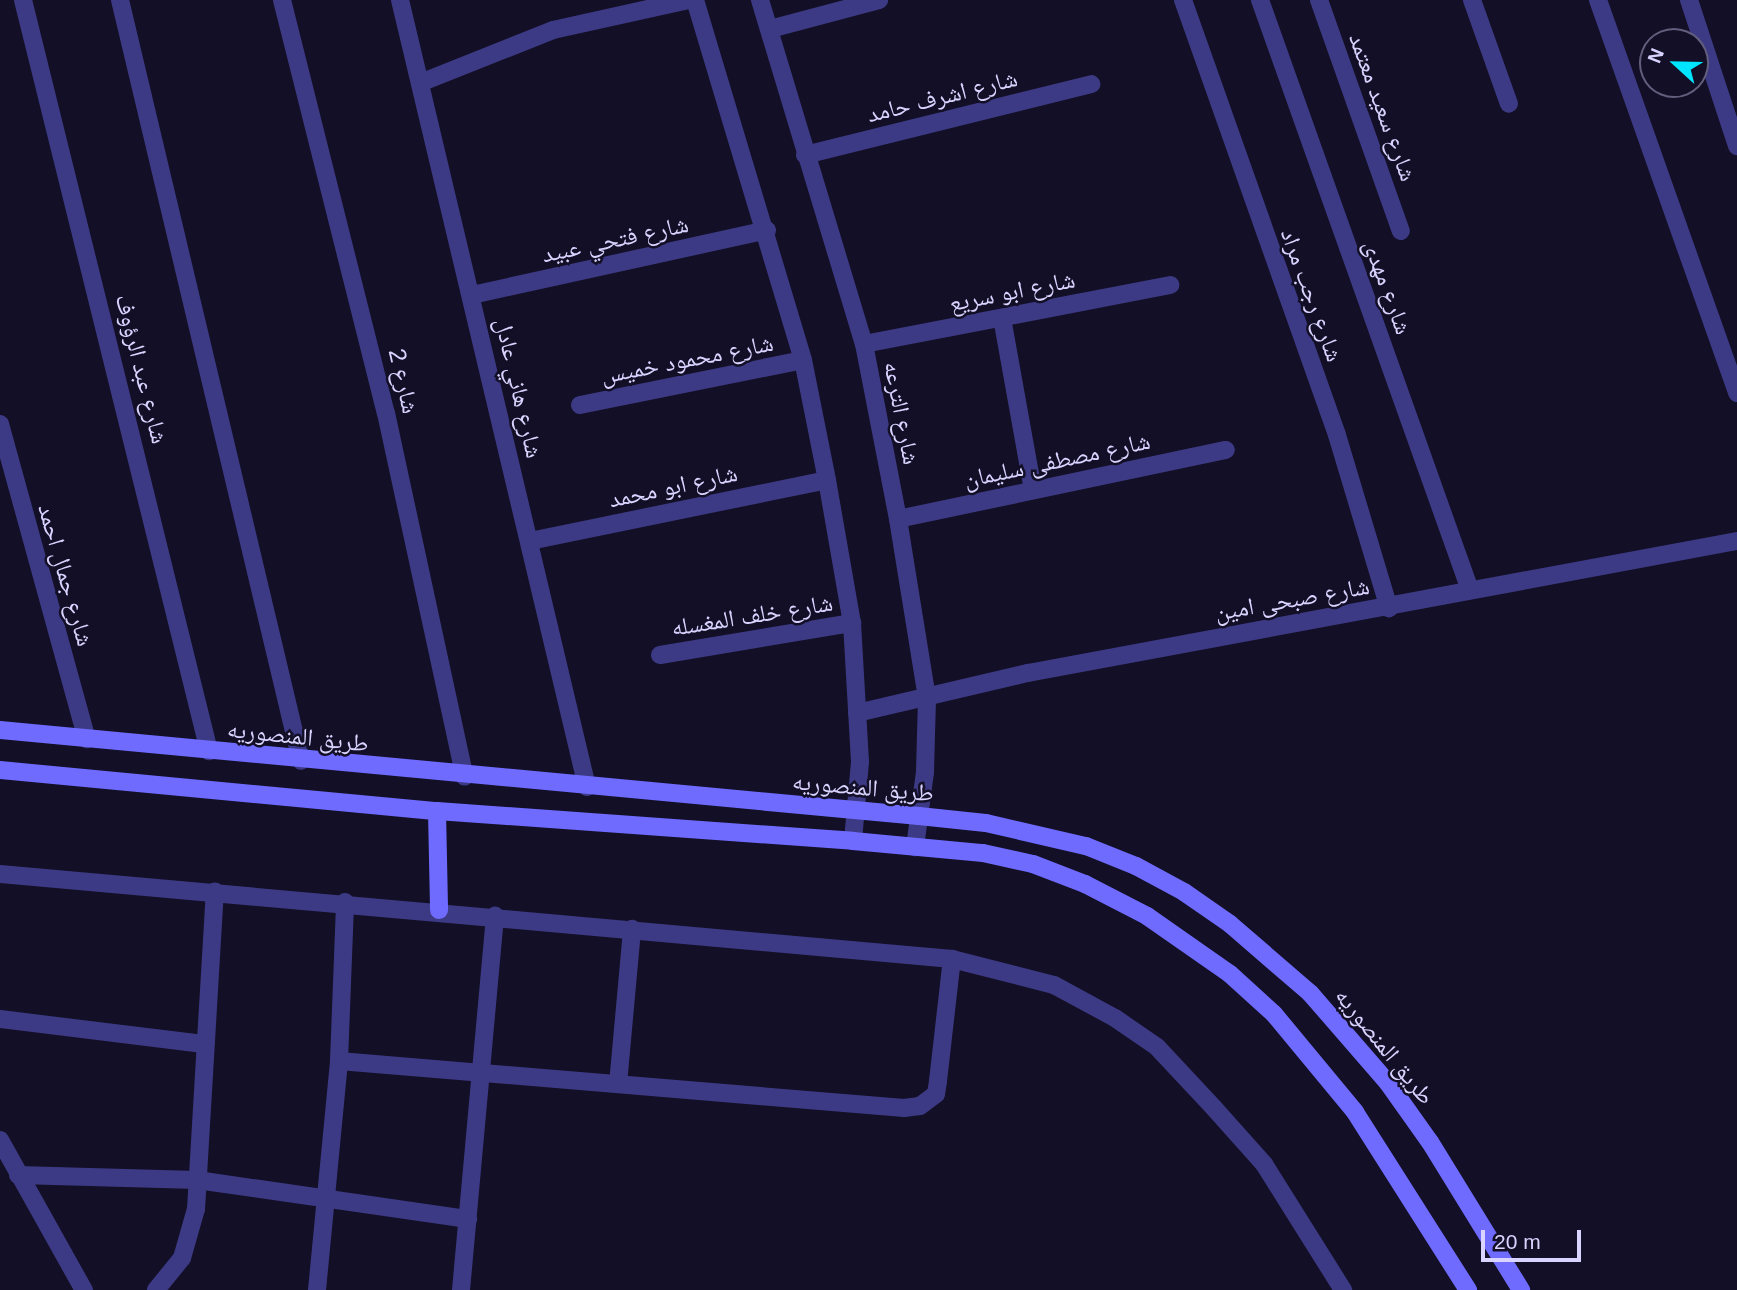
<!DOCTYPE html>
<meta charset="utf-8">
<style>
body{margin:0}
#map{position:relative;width:1737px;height:1290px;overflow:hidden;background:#130f26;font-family:Arial,"Noto Naskh Arabic",sans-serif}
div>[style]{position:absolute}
.minor>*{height:18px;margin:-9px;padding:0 9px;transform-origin:9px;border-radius:9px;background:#3d3a85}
.secondary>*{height:18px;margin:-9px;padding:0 9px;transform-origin:9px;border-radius:9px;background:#6f6bff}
span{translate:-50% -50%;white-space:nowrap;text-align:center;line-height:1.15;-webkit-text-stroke:5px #130f26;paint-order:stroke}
.street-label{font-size:24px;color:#d9d4ff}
.north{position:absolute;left:1639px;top:28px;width:70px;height:70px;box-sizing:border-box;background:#130f26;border:2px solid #625e7d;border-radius:50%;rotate:292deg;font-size:19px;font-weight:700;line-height:28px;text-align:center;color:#d9d4ff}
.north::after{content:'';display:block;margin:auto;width:24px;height:32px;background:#00e5ff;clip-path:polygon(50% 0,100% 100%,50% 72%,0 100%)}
.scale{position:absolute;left:1481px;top:1230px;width:100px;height:32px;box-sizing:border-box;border:4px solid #d9d4ff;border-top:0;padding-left:9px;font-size:21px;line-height:24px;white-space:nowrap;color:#d9d4ff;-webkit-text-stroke:5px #130f26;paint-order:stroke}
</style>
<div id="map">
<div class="minor">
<i style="left:23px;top:0;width:774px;rotate:76.09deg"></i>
<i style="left:120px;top:0;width:782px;rotate:76.62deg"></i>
<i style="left:282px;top:0;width:426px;rotate:75.9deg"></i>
<i style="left:386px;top:413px;width:372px;rotate:77.8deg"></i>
<i style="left:400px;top:0;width:809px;rotate:76.63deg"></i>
<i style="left:695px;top:0;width:376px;rotate:73.3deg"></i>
<i style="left:803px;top:360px;width:122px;rotate:78.7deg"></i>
<i style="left:827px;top:480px;width:145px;rotate:80.1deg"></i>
<i style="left:852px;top:623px;width:139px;rotate:86.7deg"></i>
<i style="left:860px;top:762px;width:79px;rotate:95.1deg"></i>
<i style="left:760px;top:0;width:359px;rotate:73.2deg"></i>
<i style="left:864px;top:344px;width:178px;rotate:79deg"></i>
<i style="left:898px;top:519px;width:182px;rotate:80.8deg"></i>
<i style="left:927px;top:699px;width:73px;rotate:91.6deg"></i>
<i style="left:925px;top:772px;width:76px;rotate:97.6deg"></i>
<i style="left:1183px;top:0;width:461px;rotate:70.5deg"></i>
<i style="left:1337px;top:435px;width:181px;rotate:73.3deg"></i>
<i style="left:1260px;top:0;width:626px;rotate:70.41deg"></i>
<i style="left:1319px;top:0;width:245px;rotate:70.5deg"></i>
<i style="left:1472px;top:0;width:110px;rotate:70.4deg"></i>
<i style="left:1598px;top:0;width:417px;rotate:70.5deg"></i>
<i style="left:1689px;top:0;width:154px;rotate:71.8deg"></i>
<i style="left:770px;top:29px;width:113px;rotate:-14.9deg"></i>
<i style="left:420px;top:83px;width:143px;rotate:-21.7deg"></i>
<i style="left:553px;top:30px;width:138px;rotate:-12.5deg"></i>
<i style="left:805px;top:155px;width:295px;rotate:-13.9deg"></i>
<i style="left:472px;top:295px;width:302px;rotate:-12.4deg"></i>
<i style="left:1002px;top:318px;width:175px;rotate:79.8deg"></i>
<i style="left:864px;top:344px;width:312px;rotate:-10.9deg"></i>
<i style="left:580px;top:405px;width:227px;rotate:-11.4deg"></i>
<i style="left:0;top:424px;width:327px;rotate:74.6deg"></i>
<i style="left:898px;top:519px;width:335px;rotate:-11.9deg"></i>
<i style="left:530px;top:541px;width:303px;rotate:-11.6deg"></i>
<i style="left:660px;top:655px;width:195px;rotate:-9.5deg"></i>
<i style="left:857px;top:713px;width:176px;rotate:-13.2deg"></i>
<i style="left:1028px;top:673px;width:721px;rotate:-10.55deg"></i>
<i style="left:0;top:874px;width:956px;rotate:5.1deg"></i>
<i style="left:952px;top:959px;width:105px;rotate:14.3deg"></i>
<i style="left:1054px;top:985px;width:69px;rotate:28.4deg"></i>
<i style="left:1115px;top:1018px;width:51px;rotate:34.6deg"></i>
<i style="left:1157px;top:1047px;width:83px;rotate:46.9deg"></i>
<i style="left:1214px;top:1108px;width:75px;rotate:48.2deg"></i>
<i style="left:1264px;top:1164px;width:149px;rotate:57.9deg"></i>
<i style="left:0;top:1019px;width:207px;rotate:7deg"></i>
<i style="left:339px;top:1061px;width:567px;rotate:4.76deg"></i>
<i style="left:904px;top:1108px;width:16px;rotate:-7deg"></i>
<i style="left:920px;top:1106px;width:20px;rotate:-37deg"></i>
<i style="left:936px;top:1094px;width:13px;rotate:-81deg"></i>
<i style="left:938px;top:1081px;width:123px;rotate:-83.5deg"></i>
<i style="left:618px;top:1084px;width:156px;rotate:-84.8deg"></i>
<i style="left:0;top:1140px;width:172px;rotate:60.8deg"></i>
<i style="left:18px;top:1175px;width:179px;rotate:1.6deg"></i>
<i style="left:197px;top:1180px;width:274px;rotate:8.2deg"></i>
<i style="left:156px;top:1290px;width:41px;rotate:-50.9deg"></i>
<i style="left:182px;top:1258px;width:51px;rotate:-74.1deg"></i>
<i style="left:196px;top:1209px;width:318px;rotate:-86.6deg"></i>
<i style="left:317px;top:1290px;width:230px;rotate:-84.5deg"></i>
<i style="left:339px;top:1061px;width:159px;rotate:-87.8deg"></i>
<i style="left:461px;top:1290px;width:376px;rotate:-84.8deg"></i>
</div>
<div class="secondary">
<i style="left:0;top:730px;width:923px;rotate:5.35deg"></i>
<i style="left:919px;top:816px;width:67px;rotate:6deg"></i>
<i style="left:986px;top:823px;width:103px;rotate:13deg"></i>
<i style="left:1086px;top:846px;width:54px;rotate:21.8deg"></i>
<i style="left:1136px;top:866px;width:55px;rotate:28.4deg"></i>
<i style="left:1184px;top:892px;width:56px;rotate:34.8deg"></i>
<i style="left:1230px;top:924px;width:106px;rotate:40.8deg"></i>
<i style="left:1310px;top:993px;width:119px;rotate:49.1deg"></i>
<i style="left:1388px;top:1083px;width:72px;rotate:54.6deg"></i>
<i style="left:1430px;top:1142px;width:174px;rotate:58.4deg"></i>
<i style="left:0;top:770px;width:439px;rotate:5.4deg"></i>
<i style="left:437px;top:811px;width:417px;rotate:4.1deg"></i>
<i style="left:853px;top:841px;width:131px;rotate:5.3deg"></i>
<i style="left:983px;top:853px;width:51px;rotate:12.4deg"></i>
<i style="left:1033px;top:864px;width:56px;rotate:21deg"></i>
<i style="left:1085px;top:884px;width:70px;rotate:27.3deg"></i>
<i style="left:1147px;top:916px;width:101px;rotate:34.9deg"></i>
<i style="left:1230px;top:974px;width:59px;rotate:42.3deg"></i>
<i style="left:1274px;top:1014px;width:127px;rotate:50.4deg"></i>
<i style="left:1355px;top:1112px;width:211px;rotate:57.6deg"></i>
<i style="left:437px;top:811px;width:99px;rotate:88.8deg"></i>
</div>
<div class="street-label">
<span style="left:942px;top:96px;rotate:-14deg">شارع اشرف حامد</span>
<span style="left:1383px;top:107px;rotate:70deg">شارع سعيد معتمد</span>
<span style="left:615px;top:239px;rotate:-12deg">شارع فتحي عبيد</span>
<span style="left:1388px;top:287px;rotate:70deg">شارع مهدى</span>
<span style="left:1012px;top:291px;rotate:-11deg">شارع ابو سريع</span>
<span style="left:1312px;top:295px;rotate:70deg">شارع رجب مراد</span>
<span style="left:687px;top:359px;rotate:-11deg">شارع محمود خميس</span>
<span style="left:142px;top:369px;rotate:76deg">شارع عبد الرؤوف</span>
<span style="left:404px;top:381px;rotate:77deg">شارع 2</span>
<span style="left:519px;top:388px;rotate:77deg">شارع هاني عادل</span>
<span style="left:902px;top:413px;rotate:79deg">شارع الترعه</span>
<span style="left:1057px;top:460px;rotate:-12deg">شارع مصطفى سليمان</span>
<span style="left:673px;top:486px;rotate:-12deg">شارع ابو محمد</span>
<span style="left:66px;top:575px;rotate:74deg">شارع جمال احمد</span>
<span style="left:1292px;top:599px;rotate:-10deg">شارع صبحى امين</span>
<span style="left:752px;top:615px;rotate:-9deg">شارع خلف المغسله</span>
<span style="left:298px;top:736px;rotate:6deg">طريق المنصوريه</span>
<span style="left:863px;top:787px;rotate:5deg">طريق المنصوريه</span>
<span style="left:1385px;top:1046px;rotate:51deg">طريق المنصوريه</span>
</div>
<div class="north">N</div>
<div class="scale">20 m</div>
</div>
